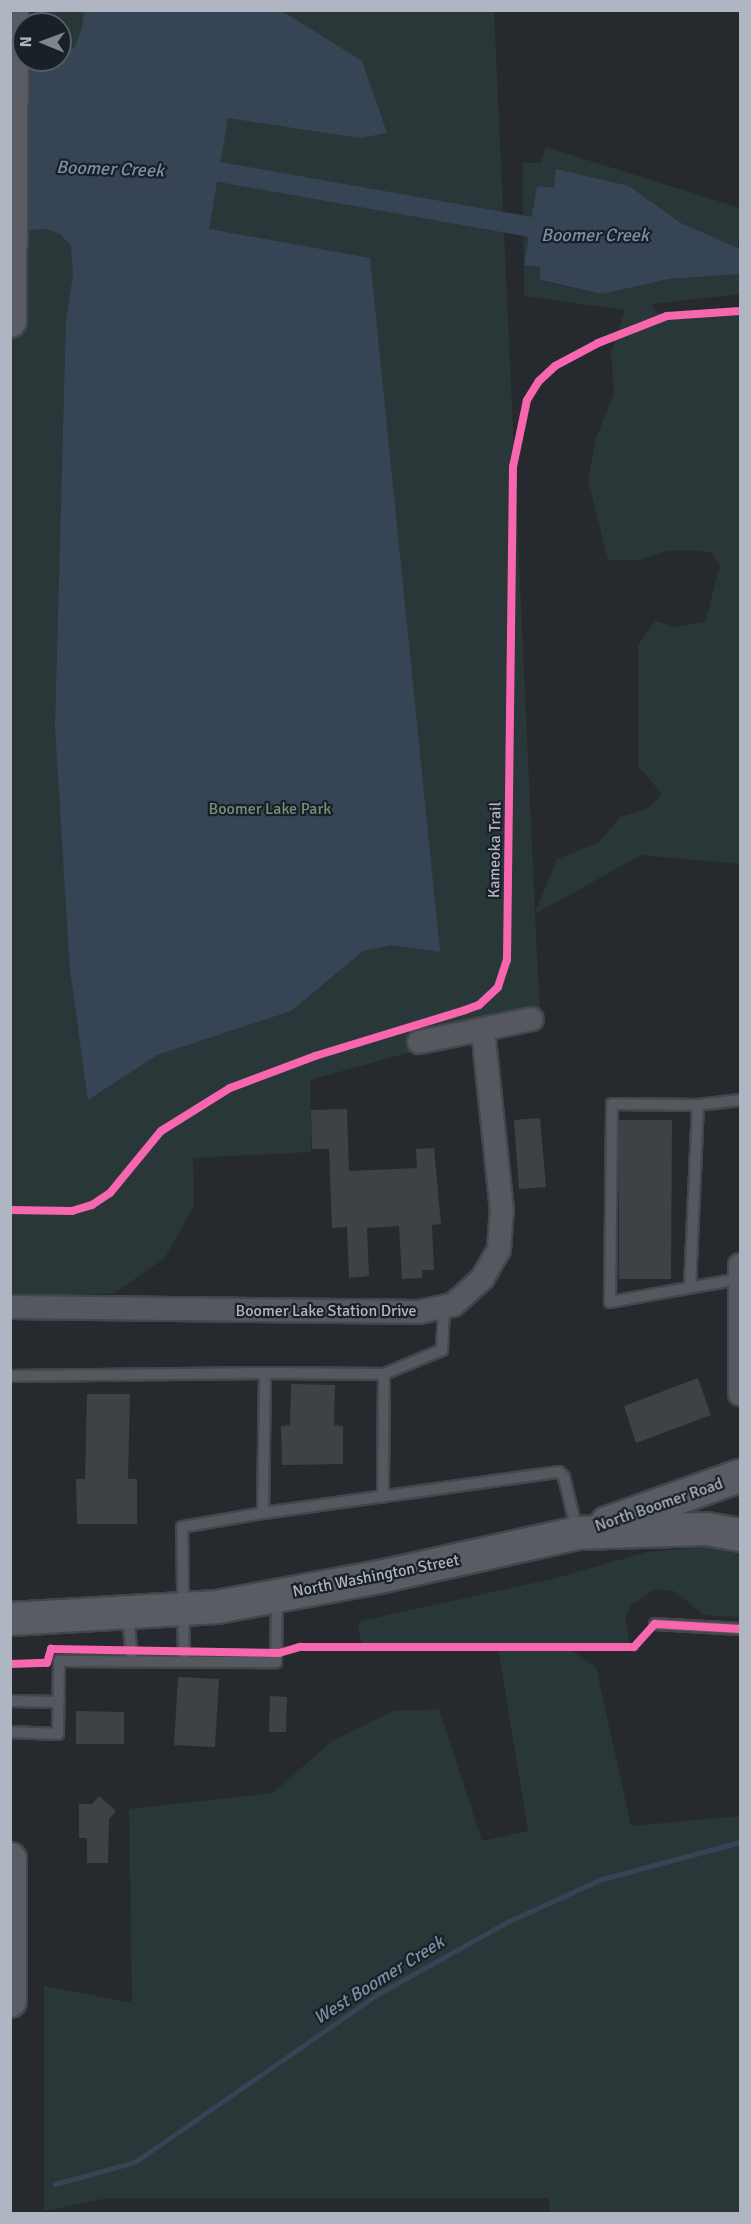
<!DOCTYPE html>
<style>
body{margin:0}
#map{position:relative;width:751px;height:2224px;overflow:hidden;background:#262a2f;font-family:Signika,sans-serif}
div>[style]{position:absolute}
.green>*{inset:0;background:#293738}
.water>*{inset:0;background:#374456}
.stream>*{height:5px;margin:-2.5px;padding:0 2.5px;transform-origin:2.5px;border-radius:2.5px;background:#374456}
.canal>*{height:20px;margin:-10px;padding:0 10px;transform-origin:10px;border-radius:10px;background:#374456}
.building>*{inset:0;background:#3e4146}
.roads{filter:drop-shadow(2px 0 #43464a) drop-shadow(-2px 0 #43464a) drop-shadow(0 2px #43464a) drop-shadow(0 -2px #43464a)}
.lane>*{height:10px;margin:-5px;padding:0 5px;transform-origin:5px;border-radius:5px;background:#55585e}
.street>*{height:22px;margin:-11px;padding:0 11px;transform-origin:11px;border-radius:11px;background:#55585e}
.secondary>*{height:32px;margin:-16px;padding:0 16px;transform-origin:16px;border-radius:16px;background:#595c62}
.cycleway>*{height:8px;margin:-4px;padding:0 4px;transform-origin:4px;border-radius:4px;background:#f766af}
span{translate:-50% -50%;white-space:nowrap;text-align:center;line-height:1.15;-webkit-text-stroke:4.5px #1a2028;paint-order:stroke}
.park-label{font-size:16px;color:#719379}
.street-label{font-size:16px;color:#afb6c1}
.water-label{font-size:18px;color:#7b8ea5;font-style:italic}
.frame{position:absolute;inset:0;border:12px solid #afb6c1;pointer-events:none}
.north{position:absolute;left:12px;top:12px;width:60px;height:60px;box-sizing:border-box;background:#1a2028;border:2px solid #565c65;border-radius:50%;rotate:271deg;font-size:16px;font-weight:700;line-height:24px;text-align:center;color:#afb6c1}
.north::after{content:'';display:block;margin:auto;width:21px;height:27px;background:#7f858e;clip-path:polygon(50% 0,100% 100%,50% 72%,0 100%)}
</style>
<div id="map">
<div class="green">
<i style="clip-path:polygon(evenodd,10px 11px,494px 11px,535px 913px,557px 859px,598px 843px,620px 817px,647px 809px,662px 794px,638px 766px,638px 645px,655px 621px,675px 627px,705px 622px,720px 566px,712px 553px,692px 550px,665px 551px,640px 560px,608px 560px,588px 480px,596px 438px,614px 394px,611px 353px,625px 310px,524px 296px,523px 163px,541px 163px,546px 147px,740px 208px,738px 249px,681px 223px,629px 186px,538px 186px,524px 264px,541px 267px,540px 281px,602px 294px,669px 279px,740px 274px,740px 294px,652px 304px,656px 313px,740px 310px,740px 864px,641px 855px,535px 914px,540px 1011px,464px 1037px,310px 1080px,311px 1152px,193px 1158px,194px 1205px,165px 1258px,113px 1294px,11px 1296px,10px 11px,24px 24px,60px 24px,60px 60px,24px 60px,24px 24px)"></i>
<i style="clip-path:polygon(714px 1546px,740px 1551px,740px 1617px,704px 1615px,674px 1591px,655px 1589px,630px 1606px,625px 1620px,630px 1644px,565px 1646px,596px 1667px,631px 1826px,740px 1816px,740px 2213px,550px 2213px,549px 2198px,108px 2198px,44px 2211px,44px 1986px,132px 2003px,129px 1809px,273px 1793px,332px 1741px,393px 1711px,439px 1709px,482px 1841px,528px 1831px,498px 1647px,363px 1650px,358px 1628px,361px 1621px,556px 1578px,647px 1552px)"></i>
</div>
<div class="water">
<i style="clip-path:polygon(84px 11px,282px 11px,362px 61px,387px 133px,360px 138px,228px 118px,209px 229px,370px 258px,440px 952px,391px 945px,363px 951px,291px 1011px,157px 1055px,88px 1100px,70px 970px,55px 728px,66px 321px,73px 275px,71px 246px,60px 234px,48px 229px,11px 231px,24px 60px,60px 60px,60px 52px,74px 48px,82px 29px)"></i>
<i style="clip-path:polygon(556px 169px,629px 186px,681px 223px,740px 249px,740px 274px,669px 279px,602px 294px,540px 280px,540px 267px,524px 265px,537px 186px,554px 187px)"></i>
</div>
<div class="stream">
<i style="left:55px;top:2184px;width:83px;rotate:-15.4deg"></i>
<i style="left:135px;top:2162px;width:293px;rotate:-34.7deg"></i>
<i style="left:376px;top:1995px;width:152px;rotate:-29.1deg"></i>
<i style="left:509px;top:1921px;width:102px;rotate:-24.3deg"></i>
<i style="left:602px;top:1879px;width:143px;rotate:-15deg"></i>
</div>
<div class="canal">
<i style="left:219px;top:172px;width:316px;rotate:10deg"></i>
</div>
<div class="building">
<i style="clip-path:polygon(347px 1109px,349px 1171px,417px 1168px,416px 1149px,434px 1148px,441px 1224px,432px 1225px,434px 1270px,422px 1270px,422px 1278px,402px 1279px,399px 1226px,367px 1228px,369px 1276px,349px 1278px,347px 1227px,332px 1228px,329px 1149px,312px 1149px,311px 1110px)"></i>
<i style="clip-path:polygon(540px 1118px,546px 1187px,519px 1189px,514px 1120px)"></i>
<i style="clip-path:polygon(619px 1120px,672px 1120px,671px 1279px,619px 1279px)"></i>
<i style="clip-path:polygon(698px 1378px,711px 1415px,636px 1443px,624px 1406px)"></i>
<i style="clip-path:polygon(291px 1384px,335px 1385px,334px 1425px,343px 1426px,343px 1464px,282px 1465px,281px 1426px,290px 1425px)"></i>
<i style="clip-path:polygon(87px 1394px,130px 1394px,128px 1479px,137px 1479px,137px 1524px,77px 1524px,76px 1479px,85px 1479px)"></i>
<i style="clip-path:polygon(178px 1677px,219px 1679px,215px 1747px,174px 1745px)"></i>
<i style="clip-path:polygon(270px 1696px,287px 1697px,286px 1732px,269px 1732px)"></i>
<i style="clip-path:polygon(76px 1711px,124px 1712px,124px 1744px,76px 1744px)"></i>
<i style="clip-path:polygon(99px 1796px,116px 1811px,109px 1819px,108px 1863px,87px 1863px,87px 1838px,79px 1838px,79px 1804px,92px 1804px)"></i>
</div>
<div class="roads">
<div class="lane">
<i style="left:739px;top:1279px;width:131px;rotate:169.9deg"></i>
<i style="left:610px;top:1302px;width:198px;rotate:-89.4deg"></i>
<i style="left:612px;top:1104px;width:86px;rotate:0.7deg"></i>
<i style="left:698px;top:1105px;width:42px;rotate:-6.8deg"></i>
<i style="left:690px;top:1287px;width:182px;rotate:-87.5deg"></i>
<i style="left:265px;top:1373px;width:119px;rotate:0.5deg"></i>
<i style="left:384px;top:1374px;width:123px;rotate:90.5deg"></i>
<i style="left:384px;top:1374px;width:63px;rotate:-22.5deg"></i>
<i style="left:442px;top:1350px;width:43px;rotate:-87.3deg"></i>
<i style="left:10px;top:1376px;width:255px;rotate:-0.7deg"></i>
<i style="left:265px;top:1373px;width:140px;rotate:90.8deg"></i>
<i style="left:263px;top:1513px;width:299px;rotate:-7.9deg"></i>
<i style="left:559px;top:1472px;width:7px;rotate:45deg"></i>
<i style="left:564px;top:1477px;width:56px;rotate:76.5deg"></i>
<i style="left:128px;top:1614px;width:47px;rotate:85.1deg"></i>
<i style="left:655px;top:1624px;width:85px;rotate:3.4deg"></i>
<i style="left:184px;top:1662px;width:135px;rotate:-90.8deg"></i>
<i style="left:182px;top:1527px;width:82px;rotate:-9.8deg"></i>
<i style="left:10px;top:1701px;width:49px;rotate:1.2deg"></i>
<i style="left:10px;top:1732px;width:48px;rotate:2.4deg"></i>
<i style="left:58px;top:1734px;width:73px;rotate:-89.2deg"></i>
<i style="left:59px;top:1661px;width:217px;rotate:0.3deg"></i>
<i style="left:276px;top:1662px;width:63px;rotate:-89.1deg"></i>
</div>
<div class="street">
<i style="left:419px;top:1042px;width:115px;rotate:-11.5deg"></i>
<i style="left:740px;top:1265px;width:129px;rotate:90deg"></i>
<i style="left:10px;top:1307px;width:409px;rotate:0.7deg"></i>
<i style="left:419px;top:1312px;width:35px;rotate:-12deg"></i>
<i style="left:453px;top:1305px;width:39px;rotate:-42deg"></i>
<i style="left:482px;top:1279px;width:34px;rotate:-60deg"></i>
<i style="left:499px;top:1250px;width:39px;rotate:-86deg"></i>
<i style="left:502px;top:1211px;width:183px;rotate:-96deg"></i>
</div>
<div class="secondary">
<i style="left:10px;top:321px;width:311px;rotate:-89.6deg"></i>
<i style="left:607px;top:1523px;width:141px;rotate:-19.5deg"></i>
<i style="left:10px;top:1619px;width:207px;rotate:-3.3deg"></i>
<i style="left:217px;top:1607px;width:170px;rotate:-10.5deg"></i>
<i style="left:384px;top:1576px;width:199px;rotate:-12.5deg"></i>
<i style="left:578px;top:1533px;width:128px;rotate:-1.8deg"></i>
<i style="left:706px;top:1529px;width:35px;rotate:10deg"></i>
<i style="left:10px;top:1859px;width:142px;rotate:90deg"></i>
</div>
</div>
<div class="cycleway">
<i style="left:10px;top:1210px;width:62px;rotate:0.9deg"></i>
<i style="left:72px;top:1211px;width:21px;rotate:-17deg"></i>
<i style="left:92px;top:1205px;width:22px;rotate:-34deg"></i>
<i style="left:110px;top:1193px;width:80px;rotate:-50.6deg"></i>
<i style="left:161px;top:1131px;width:81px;rotate:-31.9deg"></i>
<i style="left:230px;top:1088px;width:91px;rotate:-20.6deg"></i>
<i style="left:315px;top:1056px;width:157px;rotate:-17deg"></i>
<i style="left:465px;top:1010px;width:15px;rotate:-20deg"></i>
<i style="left:479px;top:1005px;width:26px;rotate:-43deg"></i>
<i style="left:498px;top:987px;width:28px;rotate:-72deg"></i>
<i style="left:507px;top:960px;width:493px;rotate:-89.3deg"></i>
<i style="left:513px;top:467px;width:68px;rotate:-78.2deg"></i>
<i style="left:527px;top:400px;width:22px;rotate:-58deg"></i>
<i style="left:539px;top:381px;width:22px;rotate:-43deg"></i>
<i style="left:555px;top:366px;width:49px;rotate:-28.1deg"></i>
<i style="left:598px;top:343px;width:74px;rotate:-21.4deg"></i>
<i style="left:667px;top:316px;width:73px;rotate:-3.9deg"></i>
<i style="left:10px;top:1664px;width:37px;rotate:-2deg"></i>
<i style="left:47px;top:1663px;width:15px;rotate:-74deg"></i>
<i style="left:51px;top:1649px;width:228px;rotate:1deg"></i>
<i style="left:279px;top:1653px;width:22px;rotate:-16deg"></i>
<i style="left:300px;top:1647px;width:334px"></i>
<i style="left:634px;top:1647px;width:31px;rotate:-48deg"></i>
<i style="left:655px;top:1624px;width:85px;rotate:3.4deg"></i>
</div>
<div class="park-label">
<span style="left:270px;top:809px">Boomer Lake Park</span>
</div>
<div class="street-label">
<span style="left:495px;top:850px;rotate:-89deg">Kameoka Trail</span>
<span style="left:326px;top:1311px">Boomer Lake Station Drive</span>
<span style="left:659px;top:1505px;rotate:-19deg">North Boomer Road</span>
<span style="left:376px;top:1576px;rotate:-11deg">North Washington Street</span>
</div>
<div class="water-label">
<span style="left:110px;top:169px;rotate:2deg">Boomer Creek</span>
<span style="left:595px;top:235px">Boomer Creek</span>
<span style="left:379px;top:1980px;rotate:-32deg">West Boomer Creek</span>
</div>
<div class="frame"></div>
<div class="north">N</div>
</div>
